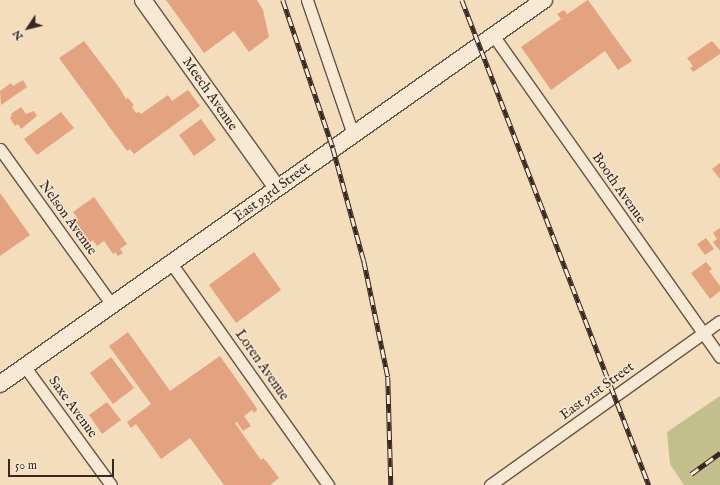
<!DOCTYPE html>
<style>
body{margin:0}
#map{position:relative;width:720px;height:485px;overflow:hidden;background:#f4ddbd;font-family:"IM FELL English",serif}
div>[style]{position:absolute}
.green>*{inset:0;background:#c2bf8c}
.building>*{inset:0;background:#e3a380}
.roads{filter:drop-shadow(1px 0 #665447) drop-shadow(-1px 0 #665447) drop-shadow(0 1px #665447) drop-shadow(0 -1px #665447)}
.street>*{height:11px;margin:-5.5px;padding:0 5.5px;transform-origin:5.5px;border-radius:5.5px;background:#f8e9d4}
.secondary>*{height:16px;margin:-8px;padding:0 8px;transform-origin:8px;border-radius:8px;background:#f8e9d4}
.rail>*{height:4.5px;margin-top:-2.25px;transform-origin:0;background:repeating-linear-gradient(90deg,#f8e9d4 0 9px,#362720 0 18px);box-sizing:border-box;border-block:1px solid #362720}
span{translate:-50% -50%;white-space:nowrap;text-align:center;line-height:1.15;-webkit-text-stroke:3px #f8e9d4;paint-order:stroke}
.street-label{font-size:14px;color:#362720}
.north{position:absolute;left:8px;top:8px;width:40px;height:40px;-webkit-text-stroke:3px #f8e9d4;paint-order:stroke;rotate:235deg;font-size:11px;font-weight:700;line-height:16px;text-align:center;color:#362720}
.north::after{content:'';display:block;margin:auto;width:14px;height:18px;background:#362720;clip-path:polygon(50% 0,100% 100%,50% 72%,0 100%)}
.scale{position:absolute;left:8px;top:459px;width:106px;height:18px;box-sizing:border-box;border:2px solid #362720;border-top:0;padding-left:5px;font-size:12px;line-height:14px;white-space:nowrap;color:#362720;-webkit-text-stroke:3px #f8e9d4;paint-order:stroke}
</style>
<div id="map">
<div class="green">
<i style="clip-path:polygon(720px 396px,720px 485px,684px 485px,670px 464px,667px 432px)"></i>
</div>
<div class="building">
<i style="clip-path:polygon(166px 0,257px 0,263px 10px,269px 37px,249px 52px,234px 31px,204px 53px)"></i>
<i style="clip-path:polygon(588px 0,632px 61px,618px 70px,605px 51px,551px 90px,521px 47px,561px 19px,557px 14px,564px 10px,567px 14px)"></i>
<i style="clip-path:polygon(84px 41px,118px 86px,118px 88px,119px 87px,126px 99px,128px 98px,134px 105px,132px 107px,136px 113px,139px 112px,141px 114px,168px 95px,172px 101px,188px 90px,200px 106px,134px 154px,130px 149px,127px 151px,59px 58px)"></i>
<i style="clip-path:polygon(712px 41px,720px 50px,720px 54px,693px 72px,690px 68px,693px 66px,687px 58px)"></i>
<i style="clip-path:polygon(23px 80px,27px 87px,1px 105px,0 91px,11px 83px,13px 86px)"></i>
<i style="clip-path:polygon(21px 107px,26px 114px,34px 111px,37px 116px,21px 129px,18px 124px,15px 126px,10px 118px,12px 116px,11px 114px)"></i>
<i style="clip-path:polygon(61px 112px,74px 128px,37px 155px,24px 139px)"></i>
<i style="clip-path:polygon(201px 119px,216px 140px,194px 156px,179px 135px)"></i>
<i style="clip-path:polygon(720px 163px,720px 179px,712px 169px)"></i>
<i style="clip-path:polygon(0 193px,30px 235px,0 256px)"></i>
<i style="clip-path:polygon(94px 197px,127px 244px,120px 249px,123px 253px,118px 256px,115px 252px,113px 254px,104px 241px,97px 246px,93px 240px,90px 242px,73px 219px,77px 217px,73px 212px)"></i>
<i style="clip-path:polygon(720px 228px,720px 251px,713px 242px,717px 239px,713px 233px)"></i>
<i style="clip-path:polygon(706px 238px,714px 249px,705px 255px,697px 244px)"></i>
<i style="clip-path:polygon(254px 252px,281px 290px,236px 323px,209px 285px)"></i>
<i style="clip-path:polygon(706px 262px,712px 269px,709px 271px,720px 286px,720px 291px,710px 299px,691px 273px)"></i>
<i style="clip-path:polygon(128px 332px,170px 391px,220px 356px,256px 407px,257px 410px,254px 413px,252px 410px,244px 416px,251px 426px,243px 431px,237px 422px,235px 423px,261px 460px,263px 458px,267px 462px,279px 478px,270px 485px,224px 485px,190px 438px,161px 459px,136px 424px,131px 428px,127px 422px,151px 404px,109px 346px)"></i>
<i style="clip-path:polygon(111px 357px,134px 388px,113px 404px,90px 373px)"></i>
<i style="clip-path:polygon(107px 402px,121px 420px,102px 434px,89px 415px)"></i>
</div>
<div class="roads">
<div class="street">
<i style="left:307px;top:0;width:142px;rotate:71.1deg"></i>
<i style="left:493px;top:35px;width:394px;rotate:54.8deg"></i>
<i style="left:0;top:149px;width:192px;rotate:54.3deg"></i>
<i style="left:171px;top:263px;width:272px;rotate:54.7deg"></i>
<i style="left:25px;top:367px;width:146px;rotate:53.9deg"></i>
<i style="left:490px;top:485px;width:282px;rotate:-35.5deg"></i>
</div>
<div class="secondary">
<i style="left:143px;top:0;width:231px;rotate:54.5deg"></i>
<i style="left:0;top:384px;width:666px;rotate:-35.22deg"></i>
</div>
</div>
<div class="rail">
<i style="left:283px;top:0;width:156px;rotate:71.3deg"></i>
<i style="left:333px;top:148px;width:117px;rotate:74.7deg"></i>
<i style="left:364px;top:261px;width:118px;rotate:78.3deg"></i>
<i style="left:388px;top:377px;width:108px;rotate:88.4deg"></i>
<i style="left:462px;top:0;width:520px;rotate:68.92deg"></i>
<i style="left:691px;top:474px;width:36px;rotate:-36deg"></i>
</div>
<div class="street-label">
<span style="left:210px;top:94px;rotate:55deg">Meech Avenue</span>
<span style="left:619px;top:188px;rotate:55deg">Booth Avenue</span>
<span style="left:272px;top:192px;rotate:-36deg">East 93rd Street</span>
<span style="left:68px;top:218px;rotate:54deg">Nelson Avenue</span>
<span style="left:262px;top:365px;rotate:55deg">Loren Avenue</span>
<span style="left:597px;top:391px;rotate:-36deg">East 91st Street</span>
<span style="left:73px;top:407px;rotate:54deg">Saxe Avenue</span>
</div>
<div class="north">N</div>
<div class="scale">50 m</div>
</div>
